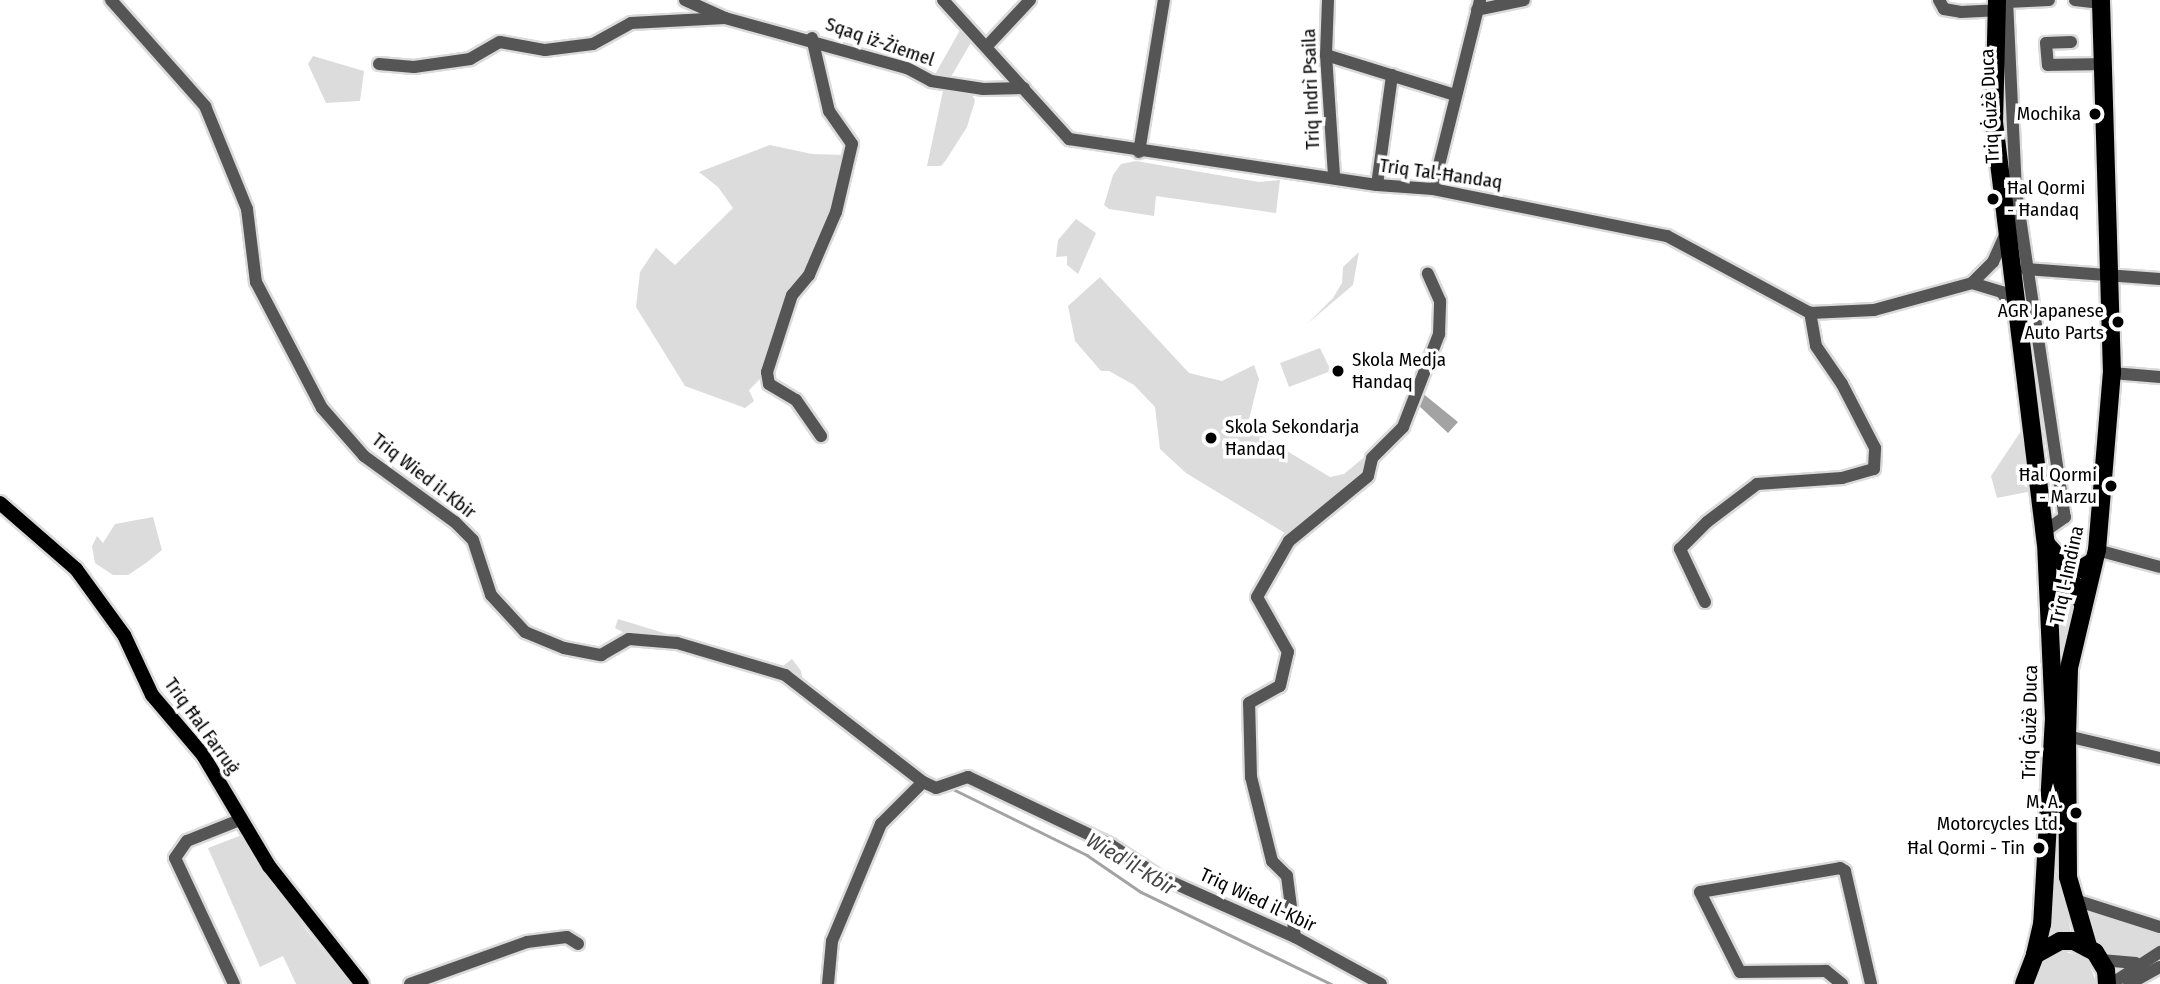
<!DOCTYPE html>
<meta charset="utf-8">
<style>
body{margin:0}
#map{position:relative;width:2160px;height:984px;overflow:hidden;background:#fff;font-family:"Fira Sans Condensed",sans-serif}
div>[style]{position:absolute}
.green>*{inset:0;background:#dcdcdc}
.water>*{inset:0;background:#a3a3a3}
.stream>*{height:2.5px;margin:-1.25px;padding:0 1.25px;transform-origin:1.25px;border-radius:1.25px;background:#a3a3a3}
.roads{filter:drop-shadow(2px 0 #dbdbdb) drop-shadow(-2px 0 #dbdbdb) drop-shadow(0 2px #dbdbdb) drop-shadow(0 -2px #dbdbdb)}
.minor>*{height:12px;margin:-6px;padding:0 6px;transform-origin:6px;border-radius:6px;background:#555}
.major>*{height:14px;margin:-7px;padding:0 7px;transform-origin:7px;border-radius:7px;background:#000}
.highway>*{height:18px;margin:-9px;padding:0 9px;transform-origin:9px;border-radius:9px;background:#000}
.dots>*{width:19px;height:19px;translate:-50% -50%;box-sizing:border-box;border:4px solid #fff;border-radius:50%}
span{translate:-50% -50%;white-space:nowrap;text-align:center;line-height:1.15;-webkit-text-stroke:7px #fff;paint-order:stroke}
.street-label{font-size:19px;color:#000}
.poi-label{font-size:19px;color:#000}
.right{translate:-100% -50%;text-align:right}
.left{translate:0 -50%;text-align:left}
.water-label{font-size:21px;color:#444;font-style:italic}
</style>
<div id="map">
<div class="green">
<i style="clip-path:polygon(960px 30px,973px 39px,948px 82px,933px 78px)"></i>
<i style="clip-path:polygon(313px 56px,364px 71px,360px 101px,326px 103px,308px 64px)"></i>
<i style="clip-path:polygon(943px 91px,971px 92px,975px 101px,967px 127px,946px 160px,941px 166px,927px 166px)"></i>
<i style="clip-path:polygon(770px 145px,812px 154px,847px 155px,829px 222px,761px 378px,749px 390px,754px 401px,745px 408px,685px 386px,636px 307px,640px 272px,656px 248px,675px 265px,733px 208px,718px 187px,699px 172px)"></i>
<i style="clip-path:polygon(1136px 161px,1259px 182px,1280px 180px,1276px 213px,1156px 196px,1154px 216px,1109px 209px,1104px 205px,1113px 175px,1121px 164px)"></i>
<i style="clip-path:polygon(1076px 219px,1096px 233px,1078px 274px,1067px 265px,1067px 256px,1056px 257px,1058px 240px)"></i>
<i style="clip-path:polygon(1359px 252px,1353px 285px,1307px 324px,1333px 298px,1342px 283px,1343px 267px)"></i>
<i style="clip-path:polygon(1100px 277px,1189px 373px,1222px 381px,1254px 365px,1259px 379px,1247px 427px,1330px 477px,1344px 474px,1368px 454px,1365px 476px,1288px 535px,1186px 473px,1160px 449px,1155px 407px,1134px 385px,1109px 371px,1101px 371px,1075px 341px,1068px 306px)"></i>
<i style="clip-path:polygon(1320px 348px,1331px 371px,1289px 387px,1280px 363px)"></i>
<i style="clip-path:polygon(2023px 428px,2029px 471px,2020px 476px,2022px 484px,2032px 491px,1997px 498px,1991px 476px)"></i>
<i style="clip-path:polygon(153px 517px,162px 550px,146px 563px,128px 575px,113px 575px,95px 563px,92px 546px,97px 536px,103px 543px,115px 524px)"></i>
<i style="clip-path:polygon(2064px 589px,2077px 597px,2060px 763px,2059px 841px,2054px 840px,2056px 597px)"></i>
<i style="clip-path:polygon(618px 619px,756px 661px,783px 666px,792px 659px,801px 671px,804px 689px,790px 672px,628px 635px,615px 628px)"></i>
<i style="clip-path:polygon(242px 835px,307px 931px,351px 984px,296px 984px,283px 956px,260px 967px,208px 848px)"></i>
<i style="clip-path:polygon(2052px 871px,2060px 872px,2071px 933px,2047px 937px)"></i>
<i style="clip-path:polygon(2083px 912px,2160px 934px,2160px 944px,2133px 960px,2109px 956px,2094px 942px)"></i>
<i style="clip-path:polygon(2059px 950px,2087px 958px,2097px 984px,2036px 984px,2043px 960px)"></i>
</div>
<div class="water">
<i style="clip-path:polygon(1421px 392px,1458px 422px,1448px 433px,1417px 404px)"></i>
</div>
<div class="stream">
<i style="left:953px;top:789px;width:149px;rotate:26.2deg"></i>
<i style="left:1087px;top:855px;width:65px;rotate:34.4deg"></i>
<i style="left:1141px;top:892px;width:211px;rotate:25.8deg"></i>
</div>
<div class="roads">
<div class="minor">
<i style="left:111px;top:0;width:142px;rotate:48.4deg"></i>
<i style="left:205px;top:106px;width:111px;rotate:67.8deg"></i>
<i style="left:247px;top:209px;width:74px;rotate:83deg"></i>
<i style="left:256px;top:282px;width:142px;rotate:62.4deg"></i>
<i style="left:322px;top:408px;width:64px;rotate:48.8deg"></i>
<i style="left:364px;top:456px;width:112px;rotate:36deg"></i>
<i style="left:455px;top:522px;width:25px;rotate:45deg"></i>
<i style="left:473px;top:540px;width:58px;rotate:71.9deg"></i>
<i style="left:491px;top:595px;width:50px;rotate:47.4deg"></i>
<i style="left:525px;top:632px;width:42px;rotate:22.3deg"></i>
<i style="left:564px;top:648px;width:38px;rotate:11deg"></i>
<i style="left:601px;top:655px;width:32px;rotate:-30deg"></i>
<i style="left:629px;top:639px;width:48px;rotate:4.8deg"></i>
<i style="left:677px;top:643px;width:113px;rotate:16.5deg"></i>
<i style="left:785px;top:675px;width:175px;rotate:37.8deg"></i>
<i style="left:923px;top:782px;width:14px;rotate:25deg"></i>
<i style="left:936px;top:788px;width:34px;rotate:-19deg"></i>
<i style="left:968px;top:777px;width:158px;rotate:25.4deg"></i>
<i style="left:1111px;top:845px;width:56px;rotate:33.4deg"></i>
<i style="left:1158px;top:876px;width:150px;rotate:24deg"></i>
<i style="left:1295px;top:937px;width:98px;rotate:28.7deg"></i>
<i style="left:685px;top:0;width:44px;rotate:24.2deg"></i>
<i style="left:725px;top:18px;width:189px;rotate:15.4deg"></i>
<i style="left:907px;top:68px;width:27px;rotate:28deg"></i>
<i style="left:931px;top:81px;width:53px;rotate:8.7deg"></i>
<i style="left:983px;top:89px;width:41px;rotate:-1.4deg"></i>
<i style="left:943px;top:0;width:188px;rotate:47.8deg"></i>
<i style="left:1069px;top:139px;width:311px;rotate:8.5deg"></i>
<i style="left:1377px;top:185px;width:56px;rotate:4.1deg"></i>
<i style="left:1433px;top:189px;width:239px;rotate:11.4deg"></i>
<i style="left:1667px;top:236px;width:162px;rotate:28.3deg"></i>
<i style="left:1810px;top:313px;width:64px;rotate:-2.7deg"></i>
<i style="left:1874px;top:310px;width:102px;rotate:-15.4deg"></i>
<i style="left:1972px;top:283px;width:31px;rotate:17deg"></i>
<i style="left:2002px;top:292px;width:24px;rotate:60deg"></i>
<i style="left:1328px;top:0;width:55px;rotate:92.1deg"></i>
<i style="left:1326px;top:55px;width:121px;rotate:86.2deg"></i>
<i style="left:1939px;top:0;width:10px;rotate:61deg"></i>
<i style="left:1944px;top:9px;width:17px;rotate:10deg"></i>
<i style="left:1961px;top:12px;width:35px;rotate:-3deg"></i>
<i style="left:2007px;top:0;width:191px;rotate:87.3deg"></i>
<i style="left:2016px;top:191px;width:330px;rotate:81.5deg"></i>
<i style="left:2065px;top:517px;width:24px;rotate:145deg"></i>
<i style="left:2075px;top:0;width:26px;rotate:7deg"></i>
<i style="left:2007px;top:2px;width:42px;rotate:-2.7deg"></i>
<i style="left:1477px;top:10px;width:48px;rotate:-12deg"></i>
<i style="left:812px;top:38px;width:75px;rotate:76.9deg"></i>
<i style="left:829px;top:111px;width:40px;rotate:55.1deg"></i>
<i style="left:852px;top:144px;width:70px;rotate:103.2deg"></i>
<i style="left:836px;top:212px;width:69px;rotate:113.2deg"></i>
<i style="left:809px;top:275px;width:26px;rotate:130deg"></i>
<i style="left:792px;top:295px;width:81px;rotate:108deg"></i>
<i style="left:767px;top:372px;width:12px;rotate:81deg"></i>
<i style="left:769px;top:384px;width:31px;rotate:31deg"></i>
<i style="left:796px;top:400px;width:44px;rotate:55.2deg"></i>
<i style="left:2071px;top:42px;width:25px;rotate:178deg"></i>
<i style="left:2046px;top:43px;width:22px;rotate:85deg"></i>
<i style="left:2048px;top:65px;width:55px;rotate:-1deg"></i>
<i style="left:987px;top:46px;width:63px;rotate:-46.9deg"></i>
<i style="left:1326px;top:55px;width:135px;rotate:17.2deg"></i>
<i style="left:379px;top:64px;width:35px;rotate:5deg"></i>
<i style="left:414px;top:67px;width:57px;rotate:-8.1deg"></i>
<i style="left:470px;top:59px;width:34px;rotate:-30deg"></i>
<i style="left:500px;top:42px;width:46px;rotate:10.1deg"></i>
<i style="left:545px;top:50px;width:48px;rotate:-7.1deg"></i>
<i style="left:593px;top:44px;width:43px;rotate:-28.9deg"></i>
<i style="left:631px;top:23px;width:94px;rotate:-3deg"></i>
<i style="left:1139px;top:152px;width:154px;rotate:-80.7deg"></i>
<i style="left:1377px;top:185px;width:111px;rotate:-82.2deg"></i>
<i style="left:1433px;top:189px;width:195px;rotate:-76deg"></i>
<i style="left:2026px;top:269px;width:134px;rotate:4.3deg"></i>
<i style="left:1972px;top:283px;width:30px;rotate:-45deg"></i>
<i style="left:1993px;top:262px;width:30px;rotate:-66deg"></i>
<i style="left:2112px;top:373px;width:48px;rotate:4.8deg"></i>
<i style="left:2097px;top:550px;width:65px;rotate:15.1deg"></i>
<i style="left:1705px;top:602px;width:59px;rotate:-115.3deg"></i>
<i style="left:1680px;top:549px;width:38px;rotate:-45deg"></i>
<i style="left:1707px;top:522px;width:63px;rotate:-37.2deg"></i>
<i style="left:1757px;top:484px;width:85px;rotate:-4deg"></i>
<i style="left:1842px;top:478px;width:33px;rotate:-16deg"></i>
<i style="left:1874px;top:469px;width:21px;rotate:-87deg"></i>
<i style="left:1875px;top:448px;width:72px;rotate:-117.3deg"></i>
<i style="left:1842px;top:384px;width:46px;rotate:-124.4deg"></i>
<i style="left:1816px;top:346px;width:34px;rotate:-100deg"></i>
<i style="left:2067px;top:736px;width:96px;rotate:13.3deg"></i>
<i style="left:2072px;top:899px;width:92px;rotate:17.7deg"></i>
<i style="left:1295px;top:937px;width:62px;rotate:-97.5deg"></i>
<i style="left:1287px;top:876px;width:21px;rotate:-135deg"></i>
<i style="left:1272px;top:861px;width:87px;rotate:-104deg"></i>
<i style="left:1251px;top:777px;width:74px;rotate:-91.5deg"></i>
<i style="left:1249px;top:703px;width:35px;rotate:-29deg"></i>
<i style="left:1280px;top:686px;width:35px;rotate:-77deg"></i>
<i style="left:1288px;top:652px;width:63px;rotate:-119.4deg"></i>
<i style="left:1257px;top:597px;width:64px;rotate:-60.3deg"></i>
<i style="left:1289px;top:541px;width:102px;rotate:-39.4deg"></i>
<i style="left:1368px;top:476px;width:18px;rotate:-77deg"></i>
<i style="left:1372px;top:458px;width:44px;rotate:-45deg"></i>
<i style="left:1403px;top:427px;width:100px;rotate:-68.8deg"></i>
<i style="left:1439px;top:334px;width:33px;rotate:-88deg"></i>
<i style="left:1440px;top:301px;width:30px;rotate:-114deg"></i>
<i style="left:2101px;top:960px;width:35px;rotate:5deg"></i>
<i style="left:234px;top:984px;width:139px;rotate:-115.1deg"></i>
<i style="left:175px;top:858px;width:21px;rotate:-55deg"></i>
<i style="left:187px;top:841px;width:59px;rotate:-21.8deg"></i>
<i style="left:410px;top:984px;width:124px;rotate:-19.7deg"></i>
<i style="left:527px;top:942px;width:40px;rotate:-7.1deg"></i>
<i style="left:567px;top:937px;width:13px;rotate:32deg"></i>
<i style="left:828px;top:984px;width:43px;rotate:-84.7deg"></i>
<i style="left:832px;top:941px;width:127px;rotate:-67.3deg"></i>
<i style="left:881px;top:824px;width:59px;rotate:-45deg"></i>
<i style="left:1842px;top:984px;width:21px;rotate:-141deg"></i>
<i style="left:1826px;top:971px;width:86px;rotate:179.3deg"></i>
<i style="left:1740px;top:972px;width:89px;rotate:-116.6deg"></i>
<i style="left:1700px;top:892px;width:142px;rotate:-9.7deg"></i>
<i style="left:1840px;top:868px;width:6px;rotate:31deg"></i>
<i style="left:1845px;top:871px;width:116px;rotate:77deg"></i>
<i style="left:2111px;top:984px;width:59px;rotate:-33.1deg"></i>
<i style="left:2129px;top:984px;width:35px;rotate:-29deg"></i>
</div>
<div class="major">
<i style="left:0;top:503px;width:101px;rotate:41deg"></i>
<i style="left:76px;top:569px;width:82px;rotate:54deg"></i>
<i style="left:124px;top:635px;width:66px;rotate:65deg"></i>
<i style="left:152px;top:695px;width:79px;rotate:49.6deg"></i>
<i style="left:203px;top:755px;width:129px;rotate:59.3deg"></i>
<i style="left:269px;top:866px;width:150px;rotate:51.8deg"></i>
</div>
<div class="highway">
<i style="left:1997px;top:0;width:122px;rotate:91.4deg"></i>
<i style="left:1994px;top:122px;width:424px;rotate:83deg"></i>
<i style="left:2046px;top:543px;width:175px;rotate:87.4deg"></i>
<i style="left:2054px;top:718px;width:206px;rotate:93.3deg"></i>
<i style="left:2042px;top:924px;width:32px;rotate:103deg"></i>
<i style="left:2048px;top:546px;width:31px;rotate:48deg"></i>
<i style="left:2069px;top:569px;width:12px"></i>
<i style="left:2081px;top:569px;width:15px;rotate:-32deg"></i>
<i style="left:2049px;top:590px;width:24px;rotate:-17deg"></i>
<i style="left:2072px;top:583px;width:12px;rotate:42deg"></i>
<i style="left:2081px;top:591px;width:11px;rotate:85deg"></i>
<i style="left:2088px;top:946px;width:72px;rotate:-106.2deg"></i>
<i style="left:2068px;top:877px;width:141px;rotate:-90.4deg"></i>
<i style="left:2067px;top:736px;width:68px;rotate:-88.3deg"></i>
<i style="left:2069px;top:668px;width:121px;rotate:-76.7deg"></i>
<i style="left:2097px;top:550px;width:178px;rotate:-85.2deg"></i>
<i style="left:2112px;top:373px;width:373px;rotate:-91.7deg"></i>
<i style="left:2024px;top:984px;width:31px;rotate:-69deg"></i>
<i style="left:2035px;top:955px;width:29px;rotate:-29deg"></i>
<i style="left:2060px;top:941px;width:14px"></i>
<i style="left:2074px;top:941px;width:24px;rotate:28deg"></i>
<i style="left:2095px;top:952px;width:21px;rotate:59deg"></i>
<i style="left:2106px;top:970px;width:14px;rotate:86deg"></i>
</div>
</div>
<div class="dots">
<i style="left:2095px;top:114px;background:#000"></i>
<i style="left:1993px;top:199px;background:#000"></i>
<i style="left:2118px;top:322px;background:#000"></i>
<i style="left:1338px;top:371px;background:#000"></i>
<i style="left:1211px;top:438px;background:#000"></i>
<i style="left:2111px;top:486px;background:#000"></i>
<i style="left:2076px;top:813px;background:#000"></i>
<i style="left:2039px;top:848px;background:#000"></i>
</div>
<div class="street-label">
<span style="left:880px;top:42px;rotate:19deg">Sqaq iż-Żiemel</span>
<span style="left:1311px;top:89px;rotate:-92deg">Triq Indrì Psaila</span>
<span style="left:1990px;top:106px;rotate:-93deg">Triq Ġużè Duca</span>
<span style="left:1441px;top:174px;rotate:8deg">Triq Tal-Ħandaq</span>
<span style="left:424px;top:476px;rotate:38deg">Triq Wied il-Kbir</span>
<span style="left:2067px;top:575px;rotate:-78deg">Triq l-Imdina</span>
<span style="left:2030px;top:722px;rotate:-89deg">Triq Ġużè Duca</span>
<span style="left:202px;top:726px;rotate:54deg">Triq Ħal Farruġ</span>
<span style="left:1258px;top:900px;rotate:25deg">Triq Wied il-Kbir</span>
</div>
<div class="poi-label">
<span class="right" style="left:2081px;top:114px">Mochika</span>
<span class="left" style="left:2007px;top:199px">Ħal Qormi<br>- Ħandaq</span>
<span class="right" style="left:2104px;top:322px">AGR Japanese<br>Auto Parts</span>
<span class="left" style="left:1352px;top:371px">Skola Medja<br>Ħandaq</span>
<span class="left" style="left:1225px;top:438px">Skola Sekondarja<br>Ħandaq</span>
<span class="right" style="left:2097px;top:486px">Ħal Qormi<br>- Marzu</span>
<span class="right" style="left:2062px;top:813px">M. A.<br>Motorcycles Ltd.</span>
<span class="right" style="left:2025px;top:848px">Ħal Qormi - Tin</span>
</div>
<div class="water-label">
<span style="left:1131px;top:864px;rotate:31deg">Wied il-Kbir</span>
</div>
</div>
